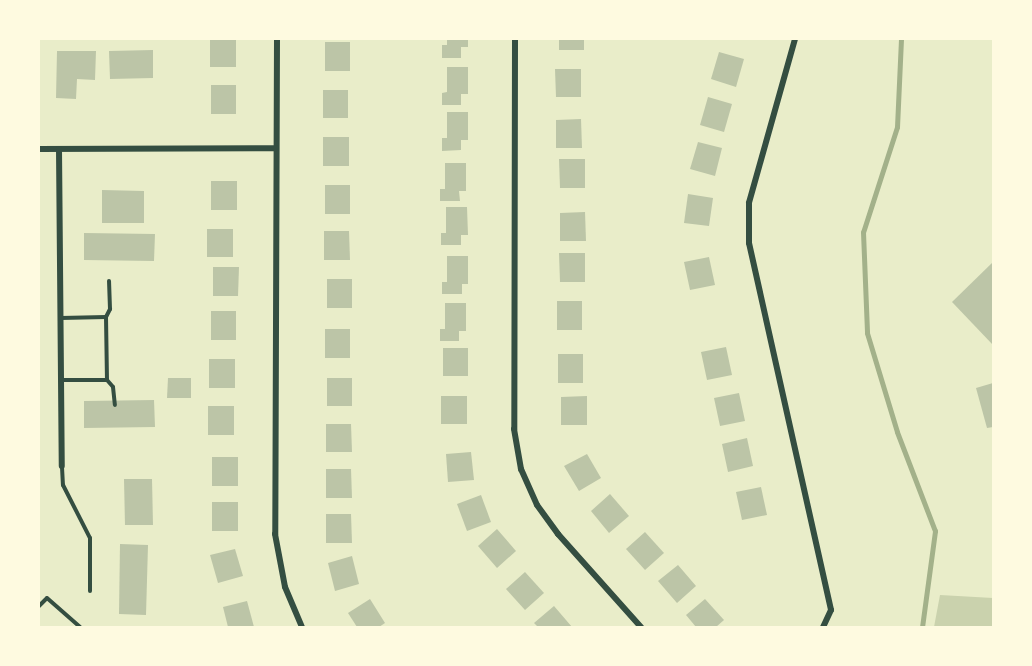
<!DOCTYPE html>
<style>
body{margin:0}
#map{position:relative;width:1032px;height:666px;overflow:hidden;background:#e9edc9;font-family:Commissioner,sans-serif}
div>[style]{position:absolute}
.green>*{inset:0;background:#cad2ad}
.stream>*{height:5px;margin:-2.5px;padding:0 2.5px;transform-origin:2.5px;border-radius:2.5px;background:#a3b18a}
.building>*{inset:0;background:#bcc5a7}
.service>*{height:4px;margin:-2px;padding:0 2px;transform-origin:2px;border-radius:2px;background:#344e41}
.minor>*{height:6px;margin:-3px;padding:0 3px;transform-origin:3px;border-radius:3px;background:#344e41}
span{translate:-50% -50%;white-space:nowrap;text-align:center;line-height:1.15;-webkit-text-stroke:5px #fefae0;paint-order:stroke}
.frame{position:absolute;inset:0;border:40px solid #fefae0;pointer-events:none}
</style>
<div id="map">
<div class="green">
<i style="clip-path:polygon(940px 595px,993px 598px,993px 627px,934px 627px)"></i>
</div>
<div class="stream">
<i style="left:901px;top:39px;width:88px;rotate:92.6deg"></i>
<i style="left:897px;top:127px;width:110px;rotate:107.9deg"></i>
<i style="left:863px;top:232px;width:101px;rotate:87.7deg"></i>
<i style="left:867px;top:333px;width:103px;rotate:73.1deg"></i>
<i style="left:897px;top:432px;width:106px;rotate:69deg"></i>
<i style="left:935px;top:531px;width:97px;rotate:97.7deg"></i>
</div>
<div class="building">
<i style="clip-path:polygon(210px 39px,236px 39px,236px 67px,210px 67px)"></i>
<i style="clip-path:polygon(447px 39px,468px 39px,468px 47px,461px 47px,461px 58px,442px 58px,442px 45px,447px 45px)"></i>
<i style="clip-path:polygon(559px 39px,584px 39px,584px 50px,559px 50px)"></i>
<i style="clip-path:polygon(325px 42px,350px 42px,350px 71px,325px 71px)"></i>
<i style="clip-path:polygon(153px 50px,153px 78px,110px 79px,109px 51px)"></i>
<i style="clip-path:polygon(57px 51px,96px 51px,95px 80px,77px 79px,76px 99px,56px 98px)"></i>
<i style="clip-path:polygon(719px 52px,744px 59px,736px 87px,711px 79px)"></i>
<i style="clip-path:polygon(447px 67px,468px 67px,468px 94px,461px 94px,461px 105px,442px 105px,442px 93px,447px 92px)"></i>
<i style="clip-path:polygon(555px 69px,581px 69px,581px 97px,556px 97px)"></i>
<i style="clip-path:polygon(211px 85px,236px 85px,236px 114px,211px 114px)"></i>
<i style="clip-path:polygon(323px 90px,348px 90px,348px 118px,323px 118px)"></i>
<i style="clip-path:polygon(708px 97px,732px 104px,724px 132px,700px 125px)"></i>
<i style="clip-path:polygon(447px 112px,468px 112px,468px 140px,461px 140px,461px 150px,442px 151px,442px 138px,447px 138px)"></i>
<i style="clip-path:polygon(581px 119px,582px 148px,556px 148px,556px 120px)"></i>
<i style="clip-path:polygon(323px 137px,349px 137px,349px 166px,323px 166px)"></i>
<i style="clip-path:polygon(698px 142px,722px 148px,715px 176px,690px 169px)"></i>
<i style="clip-path:polygon(559px 159px,585px 159px,585px 188px,560px 188px)"></i>
<i style="clip-path:polygon(445px 163px,466px 163px,466px 191px,459px 191px,460px 201px,440px 201px,440px 189px,445px 189px)"></i>
<i style="clip-path:polygon(211px 181px,237px 181px,237px 210px,211px 210px)"></i>
<i style="clip-path:polygon(325px 185px,350px 185px,350px 214px,325px 214px)"></i>
<i style="clip-path:polygon(102px 190px,144px 191px,144px 223px,102px 223px)"></i>
<i style="clip-path:polygon(688px 194px,713px 198px,709px 226px,684px 223px)"></i>
<i style="clip-path:polygon(446px 207px,467px 207px,468px 235px,461px 235px,461px 245px,441px 245px,441px 233px,446px 233px)"></i>
<i style="clip-path:polygon(585px 212px,586px 241px,560px 241px,560px 213px)"></i>
<i style="clip-path:polygon(207px 229px,233px 229px,233px 257px,207px 257px)"></i>
<i style="clip-path:polygon(324px 231px,349px 231px,350px 260px,324px 260px)"></i>
<i style="clip-path:polygon(84px 233px,155px 234px,154px 261px,84px 260px)"></i>
<i style="clip-path:polygon(559px 253px,585px 253px,585px 282px,560px 282px)"></i>
<i style="clip-path:polygon(447px 256px,468px 256px,468px 284px,462px 284px,462px 294px,442px 294px,442px 282px,447px 282px)"></i>
<i style="clip-path:polygon(709px 257px,715px 285px,690px 290px,684px 262px)"></i>
<i style="clip-path:polygon(993px 262px,993px 345px,952px 302px)"></i>
<i style="clip-path:polygon(213px 267px,239px 267px,238px 296px,213px 296px)"></i>
<i style="clip-path:polygon(327px 279px,352px 279px,352px 308px,327px 308px)"></i>
<i style="clip-path:polygon(557px 301px,582px 301px,582px 330px,557px 330px)"></i>
<i style="clip-path:polygon(445px 303px,466px 303px,466px 331px,459px 331px,459px 341px,440px 341px,440px 329px,445px 329px)"></i>
<i style="clip-path:polygon(211px 311px,236px 311px,236px 340px,211px 340px)"></i>
<i style="clip-path:polygon(325px 329px,350px 329px,350px 358px,325px 358px)"></i>
<i style="clip-path:polygon(726px 347px,732px 375px,707px 380px,701px 352px)"></i>
<i style="clip-path:polygon(443px 348px,468px 348px,468px 376px,443px 376px)"></i>
<i style="clip-path:polygon(558px 354px,583px 354px,583px 383px,558px 383px)"></i>
<i style="clip-path:polygon(209px 359px,235px 359px,235px 388px,209px 388px)"></i>
<i style="clip-path:polygon(168px 378px,191px 378px,191px 398px,167px 398px)"></i>
<i style="clip-path:polygon(327px 378px,352px 378px,352px 406px,327px 406px)"></i>
<i style="clip-path:polygon(993px 383px,993px 427px,987px 428px,976px 388px)"></i>
<i style="clip-path:polygon(739px 393px,745px 421px,720px 426px,714px 398px)"></i>
<i style="clip-path:polygon(441px 396px,467px 396px,467px 424px,441px 424px)"></i>
<i style="clip-path:polygon(587px 396px,587px 425px,561px 425px,561px 397px)"></i>
<i style="clip-path:polygon(154px 400px,155px 427px,84px 428px,84px 401px)"></i>
<i style="clip-path:polygon(208px 406px,234px 406px,234px 435px,208px 435px)"></i>
<i style="clip-path:polygon(326px 424px,351px 424px,352px 452px,326px 452px)"></i>
<i style="clip-path:polygon(747px 438px,753px 466px,728px 472px,722px 444px)"></i>
<i style="clip-path:polygon(471px 452px,474px 480px,448px 482px,446px 454px)"></i>
<i style="clip-path:polygon(587px 454px,601px 478px,579px 491px,564px 466px)"></i>
<i style="clip-path:polygon(212px 457px,238px 457px,238px 486px,212px 486px)"></i>
<i style="clip-path:polygon(326px 469px,351px 469px,352px 498px,326px 498px)"></i>
<i style="clip-path:polygon(124px 479px,152px 479px,153px 525px,125px 525px)"></i>
<i style="clip-path:polygon(761px 487px,767px 515px,742px 520px,736px 492px)"></i>
<i style="clip-path:polygon(610px 494px,629px 516px,609px 533px,591px 511px)"></i>
<i style="clip-path:polygon(481px 495px,491px 522px,467px 531px,457px 504px)"></i>
<i style="clip-path:polygon(212px 502px,238px 502px,238px 531px,212px 531px)"></i>
<i style="clip-path:polygon(326px 514px,351px 514px,352px 543px,326px 543px)"></i>
<i style="clip-path:polygon(497px 529px,516px 551px,497px 568px,478px 546px)"></i>
<i style="clip-path:polygon(645px 532px,664px 553px,645px 570px,626px 549px)"></i>
<i style="clip-path:polygon(120px 544px,148px 545px,146px 615px,119px 614px)"></i>
<i style="clip-path:polygon(235px 549px,243px 576px,218px 583px,210px 555px)"></i>
<i style="clip-path:polygon(352px 556px,359px 584px,335px 591px,328px 563px)"></i>
<i style="clip-path:polygon(678px 565px,696px 586px,677px 603px,658px 581px)"></i>
<i style="clip-path:polygon(525px 572px,544px 593px,525px 610px,506px 589px)"></i>
<i style="clip-path:polygon(370px 599px,385px 623px,379px 627px,357px 627px,348px 613px)"></i>
<i style="clip-path:polygon(705px 599px,724px 620px,716px 627px,696px 627px,686px 615px)"></i>
<i style="clip-path:polygon(247px 601px,254px 627px,228px 627px,223px 607px)"></i>
<i style="clip-path:polygon(554px 606px,572px 627px,538px 627px,534px 623px)"></i>
</div>
<div class="service">
<i style="left:106px;top:317px;width:63px;rotate:89.1deg"></i>
<i style="left:61px;top:318px;width:45px;rotate:-1.3deg"></i>
<i style="left:106px;top:317px;width:9px;rotate:-63deg"></i>
<i style="left:110px;top:309px;width:28px;rotate:-92deg"></i>
<i style="left:61px;top:380px;width:46px"></i>
<i style="left:107px;top:380px;width:9px;rotate:49deg"></i>
<i style="left:113px;top:387px;width:18px;rotate:84deg"></i>
<i style="left:62px;top:467px;width:18px;rotate:87deg"></i>
<i style="left:63px;top:485px;width:59px;rotate:63deg"></i>
<i style="left:90px;top:538px;width:53px;rotate:90deg"></i>
<i style="left:39px;top:606px;width:11px;rotate:-45deg"></i>
<i style="left:47px;top:598px;width:44px;rotate:41.3deg"></i>
</div>
<div class="minor">
<i style="left:277px;top:39px;width:495px;rotate:90.2deg"></i>
<i style="left:275px;top:534px;width:54px;rotate:79.3deg"></i>
<i style="left:285px;top:587px;width:43px;rotate:67deg"></i>
<i style="left:515px;top:39px;width:390px;rotate:90.1deg"></i>
<i style="left:514px;top:429px;width:41px;rotate:80.1deg"></i>
<i style="left:521px;top:469px;width:39px;rotate:66deg"></i>
<i style="left:537px;top:505px;width:36px;rotate:54deg"></i>
<i style="left:558px;top:534px;width:125px;rotate:48.3deg"></i>
<i style="left:795px;top:39px;width:170px;rotate:105.7deg"></i>
<i style="left:749px;top:203px;width:40px;rotate:90deg"></i>
<i style="left:749px;top:243px;width:376px;rotate:77.4deg"></i>
<i style="left:831px;top:610px;width:19px;rotate:115deg"></i>
<i style="left:39px;top:149px;width:237px;rotate:-0.2deg"></i>
<i style="left:59px;top:149px;width:317px;rotate:89.5deg"></i>
</div>
<div class="frame"></div>
</div>
